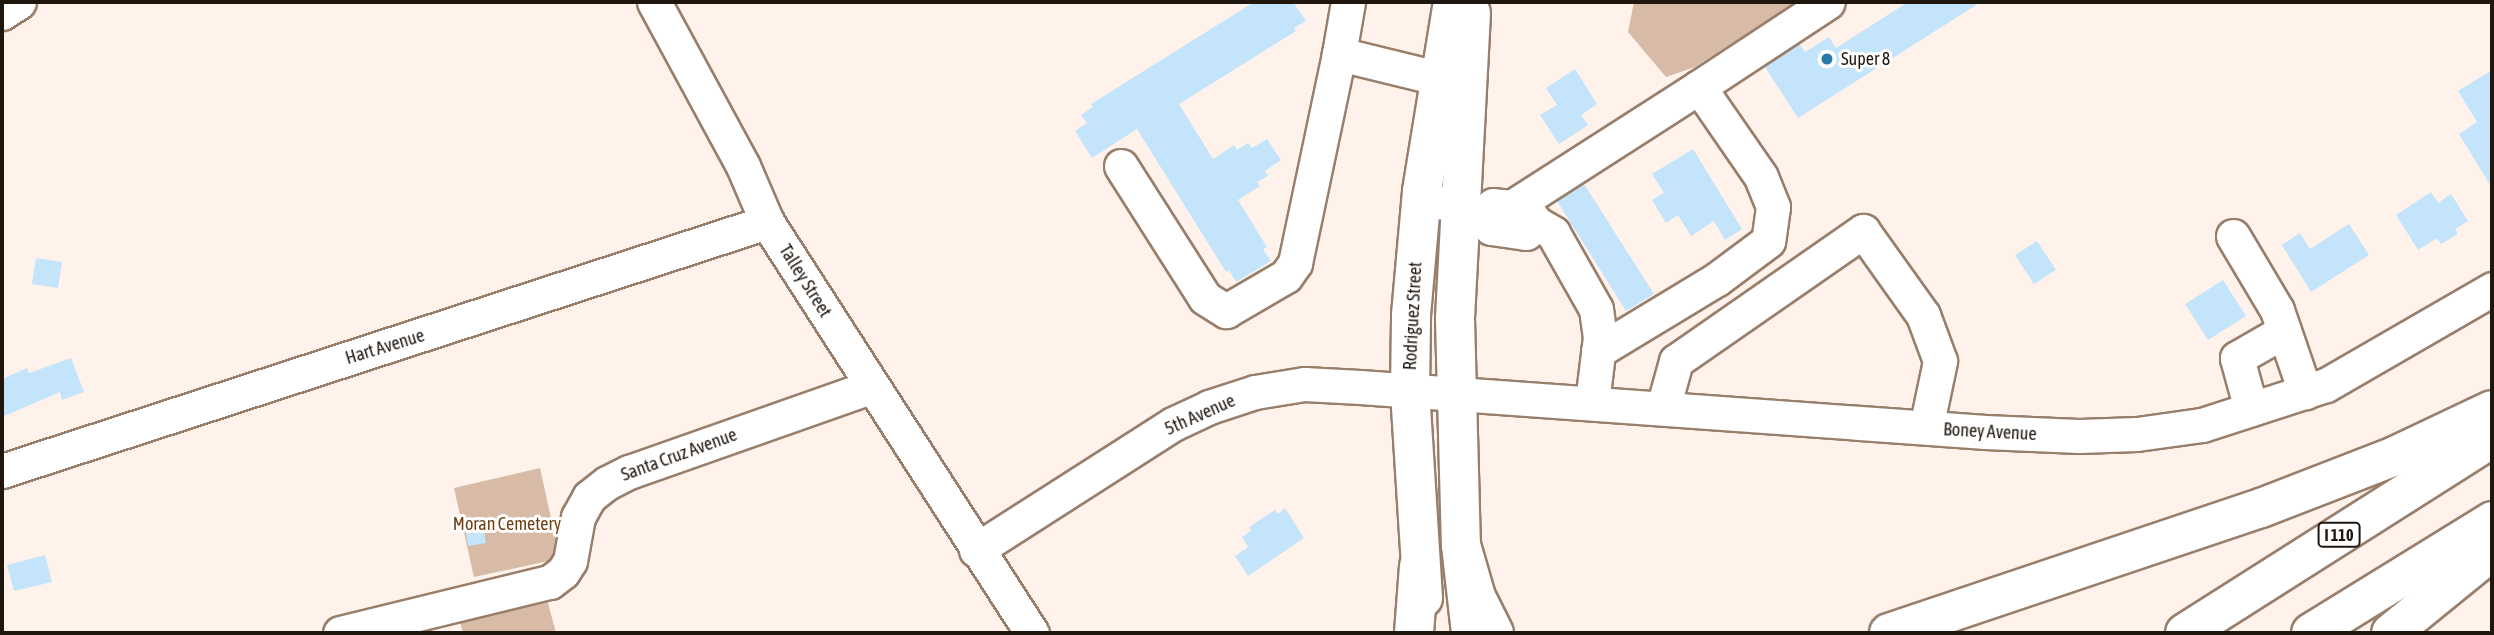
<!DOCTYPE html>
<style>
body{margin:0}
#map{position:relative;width:2494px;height:635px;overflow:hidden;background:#fef2ea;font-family:"Asap Condensed",sans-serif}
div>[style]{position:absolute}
.green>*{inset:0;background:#d7bba6}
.building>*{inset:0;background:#c4e4fc}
.roads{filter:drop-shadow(2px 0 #987f6b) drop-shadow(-2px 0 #987f6b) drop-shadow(0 2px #987f6b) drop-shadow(0 -2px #987f6b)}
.minor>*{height:33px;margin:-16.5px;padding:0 16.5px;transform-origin:16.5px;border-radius:16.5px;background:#fff}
.major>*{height:38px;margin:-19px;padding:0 19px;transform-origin:19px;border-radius:19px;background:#fff}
.highway>*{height:38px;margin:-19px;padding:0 19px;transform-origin:19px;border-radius:19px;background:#fff}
.dots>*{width:19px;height:19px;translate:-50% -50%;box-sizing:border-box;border:4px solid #fff;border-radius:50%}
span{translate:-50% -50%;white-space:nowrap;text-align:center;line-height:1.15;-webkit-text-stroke:6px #fff;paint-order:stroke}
.shield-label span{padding:2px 5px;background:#fff;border:2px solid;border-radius:5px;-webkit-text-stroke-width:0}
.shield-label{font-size:16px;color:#1f160e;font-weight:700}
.poi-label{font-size:18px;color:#1f160e}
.left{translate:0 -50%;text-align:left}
.street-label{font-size:18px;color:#1f160e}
.park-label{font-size:18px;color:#714114}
.frame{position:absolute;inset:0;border:4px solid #1f160e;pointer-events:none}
</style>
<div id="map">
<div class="green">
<i style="clip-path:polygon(1634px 2px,1795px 2px,1695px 67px,1666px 77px,1628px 32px)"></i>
<i style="clip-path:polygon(540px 468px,559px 554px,553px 560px,474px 577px,454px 488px)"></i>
<i style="clip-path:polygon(545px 592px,556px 633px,463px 633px,458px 614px)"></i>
</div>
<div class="building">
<i style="clip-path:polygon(1254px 2px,1293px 2px,1306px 21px,1294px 28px,1296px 31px,1179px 104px,1213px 159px,1234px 145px,1237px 150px,1248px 143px,1252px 148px,1267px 139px,1281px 160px,1265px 171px,1268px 176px,1257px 182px,1260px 186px,1238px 200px,1267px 247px,1263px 249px,1271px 261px,1236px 282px,1229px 270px,1226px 272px,1137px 129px,1092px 158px,1075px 131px,1087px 123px,1081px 115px,1093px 107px,1091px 104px)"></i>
<i style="clip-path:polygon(1908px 2px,1981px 2px,1798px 118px,1765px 67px,1799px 44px,1805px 52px,1829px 37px,1836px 48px)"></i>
<i style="clip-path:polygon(1575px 69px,1597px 104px,1581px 115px,1588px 125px,1559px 144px,1540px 115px,1557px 105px,1546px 88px)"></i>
<i style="clip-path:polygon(2492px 70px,2492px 188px,2459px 134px,2477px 122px,2458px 91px)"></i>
<i style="clip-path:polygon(1693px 149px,1742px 229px,1725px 240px,1714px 221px,1691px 236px,1678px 215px,1666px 223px,1652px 200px,1664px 193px,1652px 174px)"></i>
<i style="clip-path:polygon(1584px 184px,1654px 294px,1626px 311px,1557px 201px)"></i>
<i style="clip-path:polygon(2431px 192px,2438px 203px,2451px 194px,2468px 221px,2455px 229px,2458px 234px,2441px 244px,2437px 238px,2418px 250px,2396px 215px)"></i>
<i style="clip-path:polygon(2349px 224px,2369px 255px,2311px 292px,2282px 245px,2300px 233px,2310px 249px)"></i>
<i style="clip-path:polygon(2037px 241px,2056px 270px,2034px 284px,2015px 255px)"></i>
<i style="clip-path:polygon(36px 258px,62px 262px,58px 288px,32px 284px)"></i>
<i style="clip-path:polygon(2223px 280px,2246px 316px,2208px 340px,2185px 304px)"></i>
<i style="clip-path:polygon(71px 358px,84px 392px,62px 400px,60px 392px,2px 417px,2px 379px,27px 368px,29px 373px)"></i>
<i style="clip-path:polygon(1285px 508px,1304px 538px,1248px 576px,1235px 556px,1248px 547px,1242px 537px,1251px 531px,1249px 527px,1275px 510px,1278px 514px)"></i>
<i style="clip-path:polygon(482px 518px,486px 543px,468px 546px,464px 521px)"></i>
<i style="clip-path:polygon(45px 555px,52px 582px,14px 591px,7px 565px)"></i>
</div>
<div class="roads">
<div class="minor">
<i style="left:654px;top:2px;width:187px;rotate:61.5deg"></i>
<i style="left:743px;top:166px;width:61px;rotate:66.8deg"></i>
<i style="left:767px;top:222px;width:489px;rotate:57.2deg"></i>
<i style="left:2px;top:13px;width:20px;rotate:-33deg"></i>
<i style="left:1339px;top:54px;width:53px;rotate:-80.2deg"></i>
<i style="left:1699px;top:87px;width:154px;rotate:-33.4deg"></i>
<i style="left:1121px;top:166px;width:156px;rotate:57.5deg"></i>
<i style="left:1205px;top:298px;width:25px;rotate:32deg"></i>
<i style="left:1226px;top:311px;width:69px;rotate:-30.3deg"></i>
<i style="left:1286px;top:276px;width:16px;rotate:-55deg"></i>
<i style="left:1295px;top:263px;width:214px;rotate:-78.1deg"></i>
<i style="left:1339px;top:54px;width:131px;rotate:13.7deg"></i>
<i style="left:1438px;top:202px;width:24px;rotate:7deg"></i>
<i style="left:1462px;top:205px;width:23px;rotate:23deg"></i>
<i style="left:1483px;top:214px;width:16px;rotate:60deg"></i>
<i style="left:1491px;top:228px;width:35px;rotate:8deg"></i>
<i style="left:1526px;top:233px;width:14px;rotate:-45deg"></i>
<i style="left:1536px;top:223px;width:19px;rotate:-126deg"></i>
<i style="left:1525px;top:208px;width:32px;rotate:-175deg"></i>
<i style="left:1493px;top:205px;width:13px;rotate:138deg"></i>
<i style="left:1512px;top:207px;width:222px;rotate:-32.7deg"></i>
<i style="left:1699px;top:87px;width:109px;rotate:55.4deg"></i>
<i style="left:1761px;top:177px;width:32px;rotate:68deg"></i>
<i style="left:1773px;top:207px;width:34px;rotate:98deg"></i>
<i style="left:1768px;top:241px;width:64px;rotate:143.3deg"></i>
<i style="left:1717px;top:279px;width:139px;rotate:148.8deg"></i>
<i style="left:1536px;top:223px;width:20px;rotate:30deg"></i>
<i style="left:1553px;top:233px;width:87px;rotate:60.5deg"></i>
<i style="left:1596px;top:309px;width:28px;rotate:82deg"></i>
<i style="left:1600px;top:337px;width:65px;rotate:97deg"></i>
<i style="left:2233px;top:236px;width:86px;rotate:59.3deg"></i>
<i style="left:2277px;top:310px;width:87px;rotate:71.1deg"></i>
<i style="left:1663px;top:408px;width:49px;rotate:-74.5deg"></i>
<i style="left:1676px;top:361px;width:228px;rotate:-34.8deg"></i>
<i style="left:1863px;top:231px;width:103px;rotate:54.5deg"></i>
<i style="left:1923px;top:315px;width:49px;rotate:69.7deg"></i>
<i style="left:1940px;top:361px;width:68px;rotate:101.8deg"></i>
<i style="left:2251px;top:409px;width:53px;rotate:-105.4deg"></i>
<i style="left:2237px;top:358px;width:54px;rotate:-29.9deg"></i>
<i style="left:2px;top:471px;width:805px;rotate:-18.03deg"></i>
<i style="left:976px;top:550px;width:234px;rotate:-32.6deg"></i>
<i style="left:1173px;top:424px;width:40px;rotate:-25deg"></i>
<i style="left:1209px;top:407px;width:48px;rotate:-18.1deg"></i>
<i style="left:1255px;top:392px;width:50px;rotate:-9.3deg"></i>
<i style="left:1304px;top:384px;width:56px;rotate:3.1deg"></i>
<i style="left:1360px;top:387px;width:627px;rotate:4.12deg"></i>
<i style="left:1985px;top:432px;width:94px;rotate:2.4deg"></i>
<i style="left:2079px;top:436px;width:58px;rotate:-2deg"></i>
<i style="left:2137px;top:434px;width:66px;rotate:-7.9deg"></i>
<i style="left:2202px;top:425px;width:130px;rotate:-17.9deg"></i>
<i style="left:2326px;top:385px;width:192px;rotate:-30deg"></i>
<i style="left:340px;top:633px;width:216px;rotate:-13.7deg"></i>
<i style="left:550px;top:582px;width:16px;rotate:-38deg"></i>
<i style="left:563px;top:572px;width:13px;rotate:-58deg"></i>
<i style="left:570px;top:561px;width:45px;rotate:-79.7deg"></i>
<i style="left:578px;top:517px;width:23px;rotate:-61deg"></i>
<i style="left:589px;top:497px;width:23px;rotate:-38deg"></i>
<i style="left:607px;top:483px;width:25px;rotate:-27deg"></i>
<i style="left:629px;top:472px;width:256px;rotate:-19.4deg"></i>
</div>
<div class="major">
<i style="left:1471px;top:13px;width:306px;rotate:93deg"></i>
<i style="left:1455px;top:319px;width:226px;rotate:88.5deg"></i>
<i style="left:1461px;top:545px;width:89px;rotate:83.5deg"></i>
<i style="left:1423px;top:598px;width:207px;rotate:-93.6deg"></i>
<i style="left:1410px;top:391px;width:76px;rotate:-89.2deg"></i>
<i style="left:1411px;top:315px;width:124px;rotate:-84.9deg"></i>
<i style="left:1422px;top:191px;width:192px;rotate:-80.7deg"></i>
</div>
<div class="highway">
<i style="left:1461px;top:545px;width:54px;rotate:73.9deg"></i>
<i style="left:1476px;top:597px;width:40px;rotate:63.4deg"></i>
<i style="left:1414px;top:633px;width:67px;rotate:-85.7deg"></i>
<i style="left:1889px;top:633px;width:392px;rotate:-18.6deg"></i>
<i style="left:2261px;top:508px;width:144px;rotate:-21.2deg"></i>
<i style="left:2395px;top:456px;width:107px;rotate:-25.4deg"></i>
<i style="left:2185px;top:633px;width:364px;rotate:-32.4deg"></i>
<i style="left:2311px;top:633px;width:213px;rotate:-31.7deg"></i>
<i style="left:2391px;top:633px;width:130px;rotate:-39.1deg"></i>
</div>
</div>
<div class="dots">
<i style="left:1827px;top:59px;background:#2978aa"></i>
</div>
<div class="shield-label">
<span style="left:2339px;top:535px">I 110</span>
</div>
<div class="poi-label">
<span class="left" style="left:1841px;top:59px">Super 8</span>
</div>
<div class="street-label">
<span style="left:805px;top:281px;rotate:58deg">Talley Street</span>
<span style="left:1413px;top:316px;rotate:-87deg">Rodriguez Street</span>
<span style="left:385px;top:347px;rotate:-17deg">Hart Avenue</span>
<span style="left:1200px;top:415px;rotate:-24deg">5th Avenue</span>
<span style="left:1990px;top:432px;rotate:3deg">Boney Avenue</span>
<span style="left:679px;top:455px;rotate:-20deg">Santa Cruz Avenue</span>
</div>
<div class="park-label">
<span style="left:507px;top:524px">Moran Cemetery</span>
</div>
<div class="frame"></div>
</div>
